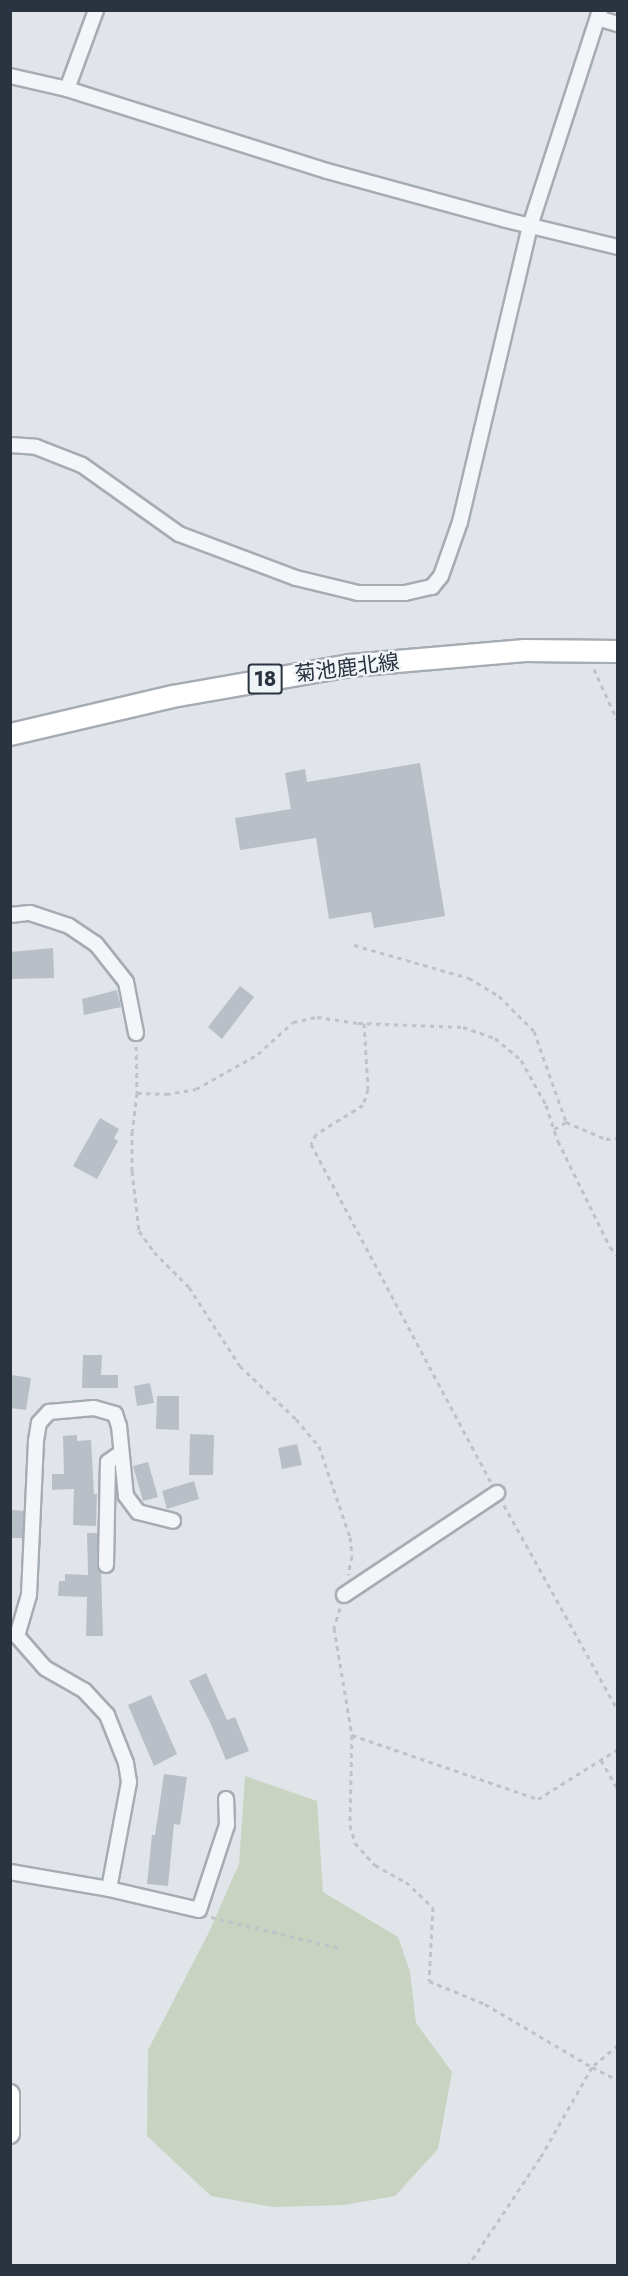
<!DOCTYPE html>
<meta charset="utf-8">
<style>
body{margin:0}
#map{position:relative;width:628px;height:2276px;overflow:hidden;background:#e1e5e9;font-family:Jost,"Noto Sans JP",sans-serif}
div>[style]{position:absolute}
.green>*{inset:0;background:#c8d3c2}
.building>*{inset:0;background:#b8bfc6}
.path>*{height:3px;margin-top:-1.5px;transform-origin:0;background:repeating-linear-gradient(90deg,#bfc3c8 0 4.5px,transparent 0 9px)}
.roads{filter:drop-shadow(2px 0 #a6acb3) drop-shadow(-2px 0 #a6acb3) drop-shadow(0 2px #a6acb3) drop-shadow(0 -2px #a6acb3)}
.street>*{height:14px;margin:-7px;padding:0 7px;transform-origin:7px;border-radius:7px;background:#f4f5f8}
.secondary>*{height:18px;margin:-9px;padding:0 9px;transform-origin:9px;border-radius:9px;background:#fff}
.primary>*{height:21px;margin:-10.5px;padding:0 10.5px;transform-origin:10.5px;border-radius:10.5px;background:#fff}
span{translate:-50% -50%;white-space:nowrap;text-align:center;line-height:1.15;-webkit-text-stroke:4.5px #f1f4f7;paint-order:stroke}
.shield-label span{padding:2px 4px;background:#f1f4f7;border:2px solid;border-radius:4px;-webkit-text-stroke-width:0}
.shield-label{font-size:20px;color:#2a3440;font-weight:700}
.street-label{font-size:21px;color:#2a3440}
.frame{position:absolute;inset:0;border:12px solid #2a3440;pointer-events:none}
</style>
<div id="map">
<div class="green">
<i style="clip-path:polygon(245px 1776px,317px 1801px,323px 1892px,398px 1937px,410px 1972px,416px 2023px,452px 2072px,438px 2149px,395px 2196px,344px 2205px,273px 2207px,211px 2196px,147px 2136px,148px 2050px,209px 1932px,239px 1864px)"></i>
</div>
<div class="building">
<i style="clip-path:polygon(420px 763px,445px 916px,374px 928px,371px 912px,329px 919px,316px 838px,240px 850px,235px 818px,291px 809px,285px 773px,305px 769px,307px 782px)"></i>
<i style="clip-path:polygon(53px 948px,54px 978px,10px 979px,10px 952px)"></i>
<i style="clip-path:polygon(240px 986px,254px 997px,222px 1039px,208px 1027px)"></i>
<i style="clip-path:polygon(117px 990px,121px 1007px,84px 1015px,82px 999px)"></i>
<i style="clip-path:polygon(100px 1118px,119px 1129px,114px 1138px,118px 1141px,97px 1179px,73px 1166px)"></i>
<i style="clip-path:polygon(83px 1355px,102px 1355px,101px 1375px,118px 1375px,118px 1388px,82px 1388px)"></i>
<i style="clip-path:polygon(12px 1375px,31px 1378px,26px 1410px,10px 1408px)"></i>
<i style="clip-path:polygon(150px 1383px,154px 1403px,137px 1406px,134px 1386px)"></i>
<i style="clip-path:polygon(157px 1396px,179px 1396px,179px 1430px,156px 1429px)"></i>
<i style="clip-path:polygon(190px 1434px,214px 1435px,213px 1475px,189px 1475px)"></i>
<i style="clip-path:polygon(77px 1435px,77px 1441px,91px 1440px,94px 1494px,97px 1494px,96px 1526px,73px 1525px,74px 1489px,52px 1490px,52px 1474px,64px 1474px,63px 1436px)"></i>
<i style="clip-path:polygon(297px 1444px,302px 1465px,282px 1469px,278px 1448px)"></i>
<i style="clip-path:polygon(148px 1462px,158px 1497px,143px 1501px,133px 1466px)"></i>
<i style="clip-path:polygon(194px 1481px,199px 1499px,167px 1509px,162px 1491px)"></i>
<i style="clip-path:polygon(12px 1510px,24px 1511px,23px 1538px,11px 1538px)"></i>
<i style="clip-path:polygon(87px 1533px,98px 1533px,97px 1565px,101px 1572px,103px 1636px,86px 1636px,87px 1597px,58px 1596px,59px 1581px,65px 1581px,65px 1574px,88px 1575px)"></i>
<i style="clip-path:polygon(206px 1673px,227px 1720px,235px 1717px,249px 1751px,226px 1760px,210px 1722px,189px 1681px)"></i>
<i style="clip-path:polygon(151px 1695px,177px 1754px,154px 1766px,128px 1705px)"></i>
<i style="clip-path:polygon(164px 1774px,187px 1777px,180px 1825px,174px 1824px,168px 1886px,147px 1884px,152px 1835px,155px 1835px)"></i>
</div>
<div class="path">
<i style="left:594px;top:669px;width:58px;rotate:65.6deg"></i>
<i style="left:354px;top:945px;width:120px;rotate:16deg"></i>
<i style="left:469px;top:978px;width:35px;rotate:31deg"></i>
<i style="left:499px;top:996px;width:49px;rotate:45deg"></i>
<i style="left:534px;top:1031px;width:96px;rotate:70.6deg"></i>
<i style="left:364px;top:1023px;width:66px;rotate:86.5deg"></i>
<i style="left:368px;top:1089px;width:17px;rotate:107deg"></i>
<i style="left:363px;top:1105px;width:55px;rotate:148.3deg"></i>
<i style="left:316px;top:1134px;width:11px;rotate:117deg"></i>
<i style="left:311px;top:1144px;width:382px;rotate:62deg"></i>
<i style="left:136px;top:1046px;width:47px;rotate:88.8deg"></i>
<i style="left:137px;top:1093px;width:38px;rotate:97deg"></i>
<i style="left:132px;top:1131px;width:40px;rotate:90deg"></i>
<i style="left:132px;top:1171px;width:60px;rotate:83.3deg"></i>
<i style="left:139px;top:1231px;width:26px;rotate:54deg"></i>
<i style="left:154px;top:1252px;width:49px;rotate:45deg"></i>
<i style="left:189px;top:1287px;width:94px;rotate:57.2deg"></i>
<i style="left:240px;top:1366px;width:77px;rotate:43.4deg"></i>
<i style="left:296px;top:1419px;width:35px;rotate:50deg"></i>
<i style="left:319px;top:1446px;width:96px;rotate:71.2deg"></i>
<i style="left:350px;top:1537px;width:19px;rotate:84deg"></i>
<i style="left:352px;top:1556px;width:19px;rotate:102deg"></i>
<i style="left:137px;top:1093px;width:29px;rotate:2deg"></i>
<i style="left:166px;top:1094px;width:30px;rotate:-9deg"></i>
<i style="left:196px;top:1089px;width:71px;rotate:-29.4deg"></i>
<i style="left:258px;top:1054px;width:47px;rotate:-42.4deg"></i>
<i style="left:293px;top:1022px;width:25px;rotate:-12deg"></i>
<i style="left:317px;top:1017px;width:41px;rotate:8.3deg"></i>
<i style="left:358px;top:1023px;width:105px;rotate:2.2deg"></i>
<i style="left:463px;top:1027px;width:34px;rotate:19deg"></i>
<i style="left:495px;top:1038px;width:34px;rotate:40deg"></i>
<i style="left:521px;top:1060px;width:51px;rotate:60.9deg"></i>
<i style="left:546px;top:1105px;width:38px;rotate:72deg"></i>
<i style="left:558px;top:1141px;width:118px;rotate:63.9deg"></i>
<i style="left:610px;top:1247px;width:12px;rotate:48deg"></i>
<i style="left:554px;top:1129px;width:14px;rotate:-30deg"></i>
<i style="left:566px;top:1122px;width:43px;rotate:23deg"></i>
<i style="left:606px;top:1139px;width:12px;rotate:-5deg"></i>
<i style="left:504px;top:1505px;width:235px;rotate:61deg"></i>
<i style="left:340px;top:1608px;width:21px;rotate:107deg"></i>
<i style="left:334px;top:1628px;width:109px;rotate:80.5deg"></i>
<i style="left:352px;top:1735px;width:90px;rotate:91.3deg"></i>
<i style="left:350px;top:1825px;width:19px;rotate:74deg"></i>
<i style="left:355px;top:1843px;width:30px;rotate:48deg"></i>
<i style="left:375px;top:1865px;width:35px;rotate:29deg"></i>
<i style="left:406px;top:1882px;width:37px;rotate:43deg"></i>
<i style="left:433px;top:1907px;width:74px;rotate:93.1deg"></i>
<i style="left:429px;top:1981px;width:61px;rotate:22.3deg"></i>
<i style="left:485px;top:2004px;width:124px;rotate:30.5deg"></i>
<i style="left:592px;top:2067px;width:105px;rotate:119.7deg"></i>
<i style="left:540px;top:2158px;width:130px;rotate:123.7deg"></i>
<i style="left:352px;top:1735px;width:197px;rotate:19deg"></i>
<i style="left:538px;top:1799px;width:94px;rotate:-32deg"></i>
<i style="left:601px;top:1760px;width:34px;rotate:60deg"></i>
<i style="left:211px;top:1917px;width:132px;rotate:13.6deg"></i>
<i style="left:618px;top:2045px;width:34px;rotate:140deg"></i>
<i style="left:592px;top:2067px;width:29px;rotate:27deg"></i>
</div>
<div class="roads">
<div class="street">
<i style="left:598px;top:18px;width:21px;rotate:17deg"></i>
<i style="left:10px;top:76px;width:58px;rotate:12.8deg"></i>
<i style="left:67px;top:89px;width:273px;rotate:17.5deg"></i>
<i style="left:327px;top:171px;width:186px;rotate:15.3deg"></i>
<i style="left:506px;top:220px;width:115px;rotate:13.6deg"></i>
<i style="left:67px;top:89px;width:84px;rotate:-69.8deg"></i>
<i style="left:10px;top:445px;width:26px;rotate:4deg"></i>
<i style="left:36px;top:447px;width:49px;rotate:21.4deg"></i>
<i style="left:82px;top:465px;width:119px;rotate:35.4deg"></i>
<i style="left:179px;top:534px;width:125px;rotate:20.6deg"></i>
<i style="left:296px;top:578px;width:64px;rotate:13.6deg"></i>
<i style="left:358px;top:593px;width:47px"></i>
<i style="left:405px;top:593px;width:28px;rotate:-13deg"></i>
<i style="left:432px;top:587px;width:14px;rotate:-51deg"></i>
<i style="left:441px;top:576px;width:57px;rotate:-70.6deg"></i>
<i style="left:460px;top:522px;width:304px;rotate:-76.7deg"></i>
<i style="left:530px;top:226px;width:227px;rotate:-72deg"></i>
<i style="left:10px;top:915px;width:20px;rotate:-6deg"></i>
<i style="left:30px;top:913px;width:41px;rotate:18.4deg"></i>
<i style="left:69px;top:926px;width:32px;rotate:34deg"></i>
<i style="left:96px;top:944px;width:48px;rotate:51.7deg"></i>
<i style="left:126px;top:982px;width:52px;rotate:78.9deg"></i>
<i style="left:106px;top:1565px;width:103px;rotate:-88.9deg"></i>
<i style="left:108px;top:1462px;width:16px;rotate:-35deg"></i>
<i style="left:344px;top:1595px;width:184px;rotate:-33.7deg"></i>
<i style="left:17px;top:1636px;width:43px;rotate:-73.7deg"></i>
<i style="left:29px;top:1595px;width:154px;rotate:-87.4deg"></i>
<i style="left:36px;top:1441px;width:18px;rotate:-81deg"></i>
<i style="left:39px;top:1423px;width:15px;rotate:-48deg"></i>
<i style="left:49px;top:1412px;width:45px;rotate:-5.1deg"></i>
<i style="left:94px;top:1408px;width:22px;rotate:16deg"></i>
<i style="left:115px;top:1414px;width:13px;rotate:72deg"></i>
<i style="left:119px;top:1426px;width:70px;rotate:84.3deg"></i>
<i style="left:126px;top:1496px;width:20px;rotate:53deg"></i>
<i style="left:138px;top:1512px;width:36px;rotate:14deg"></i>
<i style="left:10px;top:1872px;width:100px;rotate:9.7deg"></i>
<i style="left:109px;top:1889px;width:109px;rotate:-79.4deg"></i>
<i style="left:129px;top:1782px;width:19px;rotate:-99deg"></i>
<i style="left:126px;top:1763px;width:52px;rotate:-111.6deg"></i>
<i style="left:107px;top:1715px;width:33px;rotate:-133deg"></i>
<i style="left:85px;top:1691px;width:46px;rotate:-150.1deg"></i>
<i style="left:45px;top:1668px;width:43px;rotate:-131.2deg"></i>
<i style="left:109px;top:1889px;width:92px;rotate:13.1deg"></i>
<i style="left:199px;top:1910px;width:89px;rotate:-71.8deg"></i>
<i style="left:227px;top:1825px;width:26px;rotate:-92deg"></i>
</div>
<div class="secondary">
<i style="left:10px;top:2094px;width:40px;rotate:90deg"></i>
</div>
<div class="primary">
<i style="left:10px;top:734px;width:166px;rotate:-13.2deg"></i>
<i style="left:172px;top:696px;width:181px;rotate:-9.9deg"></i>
<i style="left:350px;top:665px;width:175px;rotate:-4.9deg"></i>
<i style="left:524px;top:650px;width:94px;rotate:0.6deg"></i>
</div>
</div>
<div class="shield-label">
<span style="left:265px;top:679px">18</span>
</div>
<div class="street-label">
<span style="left:347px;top:668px;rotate:-7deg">菊池鹿北線</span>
</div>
<div class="frame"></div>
</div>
